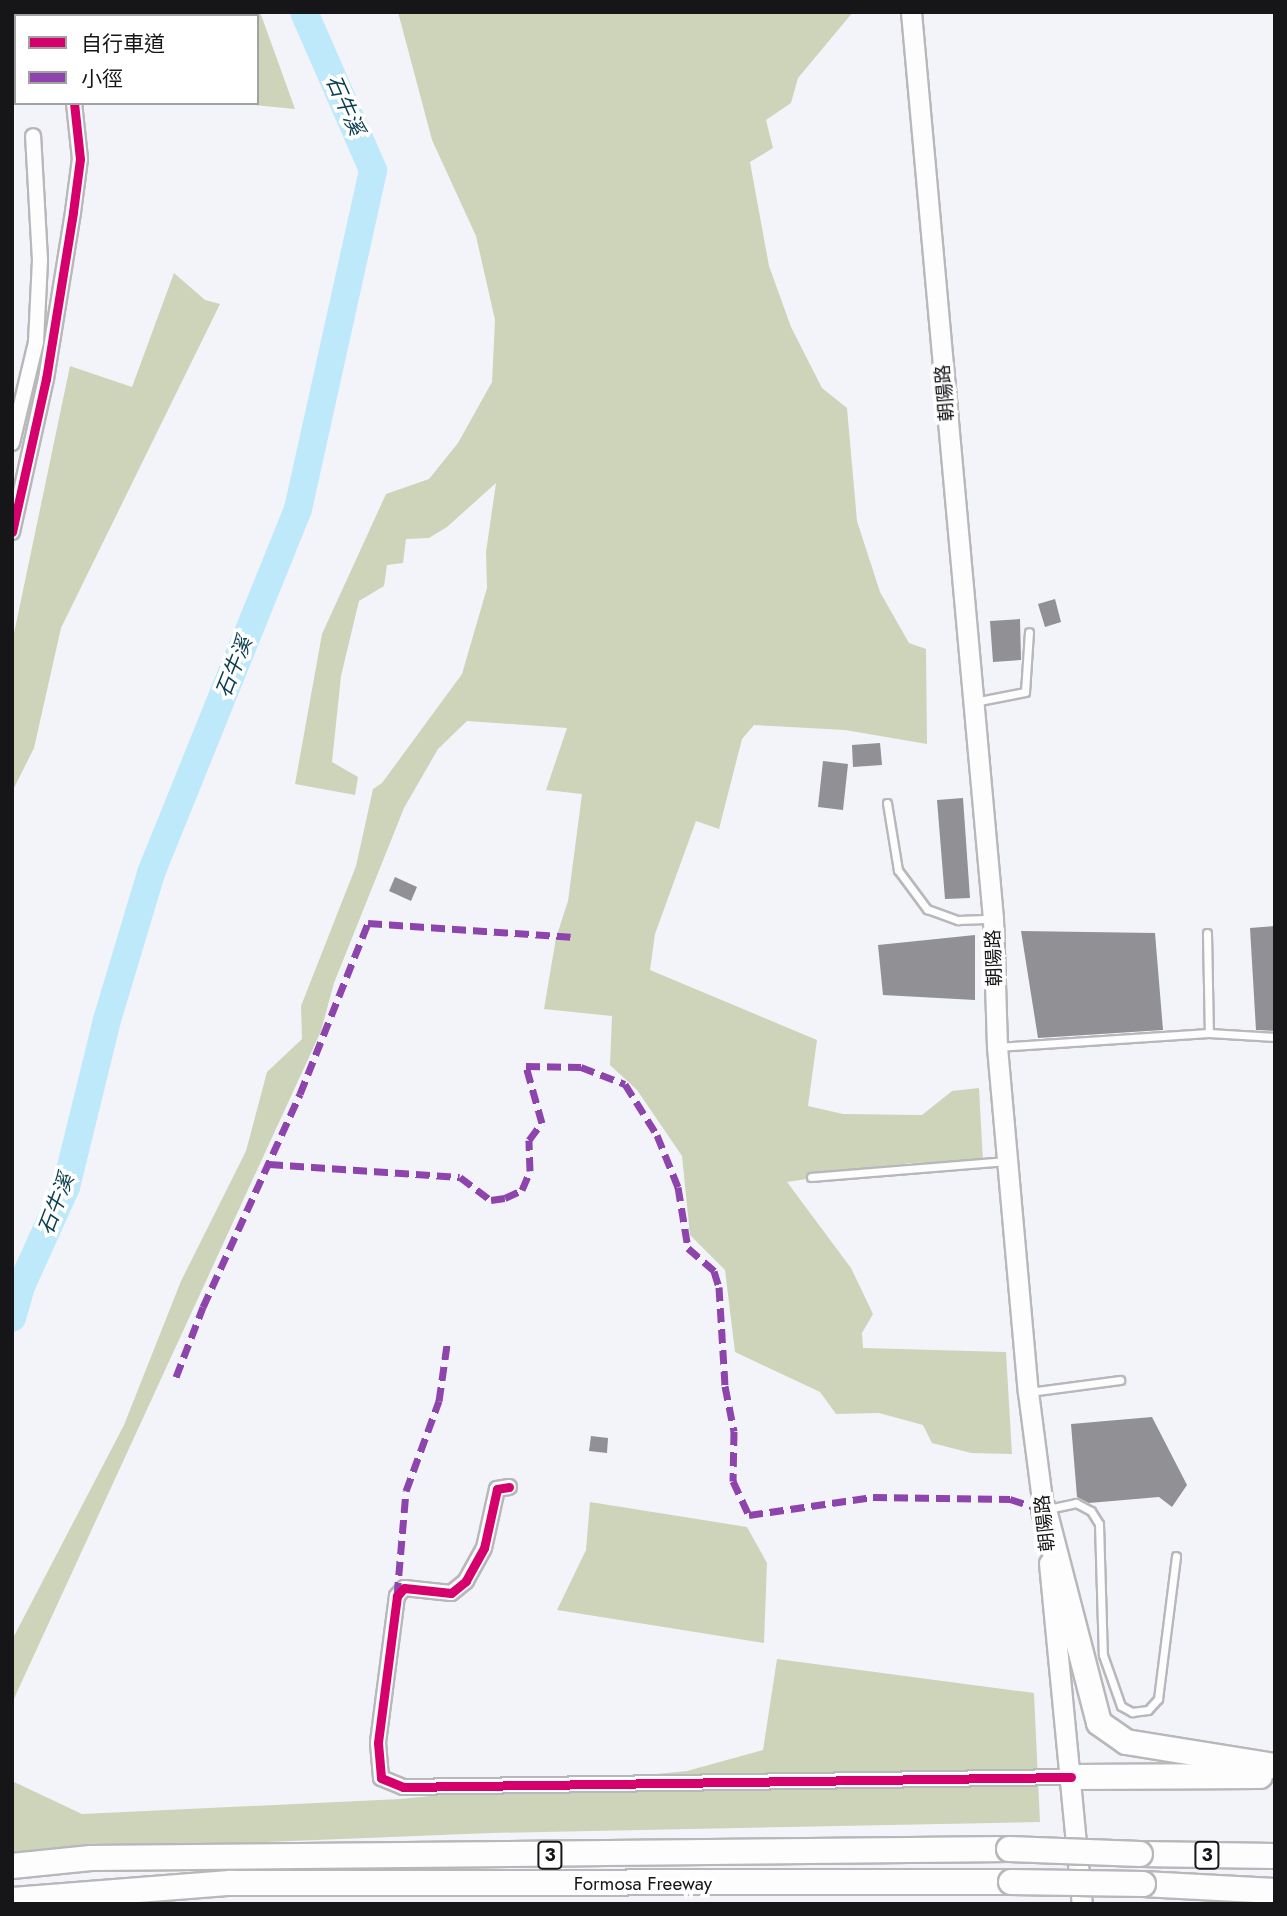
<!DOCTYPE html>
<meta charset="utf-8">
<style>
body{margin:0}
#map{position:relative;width:1287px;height:1916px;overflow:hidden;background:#f3f4f9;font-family:Jost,"Noto Sans TC",sans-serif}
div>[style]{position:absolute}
.forest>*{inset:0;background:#ced4ba}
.river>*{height:28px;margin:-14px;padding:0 14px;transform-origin:14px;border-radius:14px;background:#bee9fb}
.building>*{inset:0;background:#919094}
.roads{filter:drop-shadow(2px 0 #b8b8bb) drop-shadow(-2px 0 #b8b8bb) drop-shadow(0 2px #b8b8bb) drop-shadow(0 -2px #b8b8bb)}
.service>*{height:7px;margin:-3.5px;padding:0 3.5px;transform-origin:3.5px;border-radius:3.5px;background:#fdfdfe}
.minor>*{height:14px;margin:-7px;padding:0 7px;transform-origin:7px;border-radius:7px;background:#fdfdfe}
.secondary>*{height:19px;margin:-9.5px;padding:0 9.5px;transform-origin:9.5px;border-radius:9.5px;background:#fdfdfe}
.motorway>*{height:24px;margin:-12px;padding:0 12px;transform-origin:12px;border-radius:12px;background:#fdfdfe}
.bridges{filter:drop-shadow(2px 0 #b8b8bb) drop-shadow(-2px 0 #b8b8bb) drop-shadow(0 2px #b8b8bb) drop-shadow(0 -2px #b8b8bb)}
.motorway-bridge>*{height:24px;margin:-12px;padding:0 12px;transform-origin:12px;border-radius:12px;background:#fdfdfe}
.quiet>*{height:7px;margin-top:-3.5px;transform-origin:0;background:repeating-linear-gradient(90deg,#8e44ad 0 14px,transparent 0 21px)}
.cycleway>*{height:9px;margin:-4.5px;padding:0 4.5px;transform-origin:4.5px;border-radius:4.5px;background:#d6006c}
span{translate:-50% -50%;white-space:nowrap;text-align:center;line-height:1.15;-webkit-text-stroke:7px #fff;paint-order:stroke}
.shield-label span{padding:2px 5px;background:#fff;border:2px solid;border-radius:5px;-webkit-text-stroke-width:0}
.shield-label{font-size:18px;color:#161619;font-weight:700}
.street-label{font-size:19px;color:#161619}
.water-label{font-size:21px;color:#093e50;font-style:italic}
.frame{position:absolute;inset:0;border:14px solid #161619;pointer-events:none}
.legend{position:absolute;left:14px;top:14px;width:245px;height:91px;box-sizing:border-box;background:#fff;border:2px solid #a2a2a3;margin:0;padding:9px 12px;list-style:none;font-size:21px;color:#161619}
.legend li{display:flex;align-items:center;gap:14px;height:35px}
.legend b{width:35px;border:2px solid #a2a2a3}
</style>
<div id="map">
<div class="forest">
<i style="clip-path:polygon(115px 12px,260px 12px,295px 109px,235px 103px,257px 103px,257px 16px,109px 16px)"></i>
<i style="clip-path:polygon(398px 12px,853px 12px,798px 78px,791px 103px,766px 120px,773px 148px,750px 162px,769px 266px,791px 327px,822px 388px,847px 408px,857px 521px,880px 592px,909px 643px,926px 649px,927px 744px,845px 730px,754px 725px,742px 739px,719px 829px,696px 821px,655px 934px,650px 970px,817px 1040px,808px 1106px,843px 1114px,922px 1115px,952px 1091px,979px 1088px,983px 1161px,911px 1163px,787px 1182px,851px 1268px,873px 1314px,862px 1333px,863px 1348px,1006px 1352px,1012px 1454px,971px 1453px,932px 1443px,923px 1425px,879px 1413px,836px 1414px,820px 1392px,735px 1352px,725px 1270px,690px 1235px,682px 1156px,637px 1090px,610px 1065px,612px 1016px,544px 1009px,556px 938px,568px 901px,582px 794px,546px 790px,567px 728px,467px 721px,438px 749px,404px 808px,334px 983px,321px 1031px,12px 1703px,12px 1640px,124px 1425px,181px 1281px,246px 1151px,267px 1072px,302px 1039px,301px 1006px,356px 866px,373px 789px,382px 783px,462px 674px,487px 588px,486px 552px,496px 483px,447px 527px,429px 538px,406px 539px,403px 563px,387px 565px,384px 586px,359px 601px,341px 676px,332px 762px,358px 777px,355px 795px,295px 784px,322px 634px,386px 494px,429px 479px,458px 443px,492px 382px,495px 320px,476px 236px,432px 140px)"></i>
<i style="clip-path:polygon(174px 273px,205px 300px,220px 304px,61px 628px,34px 748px,12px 792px,12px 643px,70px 366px,132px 387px)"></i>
<i style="clip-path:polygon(590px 1502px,747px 1527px,767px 1563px,764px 1643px,557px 1610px,586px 1550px)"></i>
<i style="clip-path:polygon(777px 1659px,1034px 1693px,1040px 1822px,491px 1833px,12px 1852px,12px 1781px,82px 1814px,400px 1799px,687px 1771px,763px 1750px)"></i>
</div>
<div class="river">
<i style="left:12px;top:1318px;width:35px;rotate:-74deg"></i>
<i style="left:22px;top:1284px;width:107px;rotate:-65.6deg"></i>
<i style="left:66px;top:1187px;width:172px;rotate:-76.2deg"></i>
<i style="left:107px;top:1020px;width:153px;rotate:-73.3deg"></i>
<i style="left:151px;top:873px;width:393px;rotate:-68deg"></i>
<i style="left:298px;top:509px;width:347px;rotate:-77.5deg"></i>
<i style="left:373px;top:170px;width:172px;rotate:-113.6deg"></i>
</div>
<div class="building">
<i style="clip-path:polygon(1055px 599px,1061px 622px,1045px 627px,1038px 604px)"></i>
<i style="clip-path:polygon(1020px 619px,1021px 660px,993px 662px,990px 621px)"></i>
<i style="clip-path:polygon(880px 743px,882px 765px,853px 767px,852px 745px)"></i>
<i style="clip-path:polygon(823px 761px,848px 764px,843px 810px,818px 807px)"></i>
<i style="clip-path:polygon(963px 798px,970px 898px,945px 899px,937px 800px)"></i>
<i style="clip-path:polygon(395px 877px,417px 887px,411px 901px,389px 891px)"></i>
<i style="clip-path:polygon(1275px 926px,1275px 1031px,1256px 1030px,1250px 928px)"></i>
<i style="clip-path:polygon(1021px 931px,1155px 933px,1163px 1030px,1038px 1038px)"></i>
<i style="clip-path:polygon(975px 935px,975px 1000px,883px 995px,878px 945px)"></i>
<i style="clip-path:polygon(1152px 1417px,1187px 1485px,1172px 1507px,1159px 1497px,1089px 1503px,1077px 1497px,1071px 1424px)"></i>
<i style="clip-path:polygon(591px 1436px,608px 1438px,607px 1453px,589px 1451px)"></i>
</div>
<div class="roads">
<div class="service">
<i style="left:974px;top:702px;width:52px;rotate:-11.1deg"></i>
<i style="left:1025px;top:692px;width:60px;rotate:-86.2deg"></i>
<i style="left:887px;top:803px;width:68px;rotate:80.7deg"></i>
<i style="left:898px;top:870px;width:49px;rotate:53.4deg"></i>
<i style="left:927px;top:909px;width:33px;rotate:20deg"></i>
<i style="left:958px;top:920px;width:34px;rotate:-2deg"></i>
<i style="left:1207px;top:933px;width:100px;rotate:88.9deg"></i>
<i style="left:997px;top:1047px;width:212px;rotate:-3.8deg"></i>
<i style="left:1209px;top:1033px;width:66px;rotate:3.5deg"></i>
<i style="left:811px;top:1177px;width:196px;rotate:-4.7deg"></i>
<i style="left:1029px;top:1392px;width:92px;rotate:-7.5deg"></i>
<i style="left:1048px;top:1509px;width:29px;rotate:-12deg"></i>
<i style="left:1076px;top:1503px;width:17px;rotate:28deg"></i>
<i style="left:1091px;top:1511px;width:15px;rotate:58deg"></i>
<i style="left:1099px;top:1524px;width:131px;rotate:88.3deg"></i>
<i style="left:1103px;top:1655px;width:54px;rotate:70.6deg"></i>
<i style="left:1121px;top:1706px;width:13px;rotate:29deg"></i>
<i style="left:1132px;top:1712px;width:16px;rotate:-7deg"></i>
<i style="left:1148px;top:1710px;width:15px;rotate:-48deg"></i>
<i style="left:1158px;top:1699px;width:144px;rotate:-82.8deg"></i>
</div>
<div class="minor">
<i style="left:12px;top:443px;width:104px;rotate:-76.6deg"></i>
<i style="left:36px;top:342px;width:82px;rotate:-87.2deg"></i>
<i style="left:40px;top:260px;width:124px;rotate:-93.2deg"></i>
<i style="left:12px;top:532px;width:157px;rotate:-77.5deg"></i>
<i style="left:46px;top:379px;width:169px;rotate:-80.8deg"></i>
<i style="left:73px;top:212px;width:53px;rotate:-82.5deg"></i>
<i style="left:80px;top:159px;width:56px;rotate:-96.1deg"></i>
<i style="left:509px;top:1487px;width:12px;rotate:171deg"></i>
<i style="left:497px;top:1489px;width:60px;rotate:102.4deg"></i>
<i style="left:484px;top:1548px;width:38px;rotate:119deg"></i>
<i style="left:466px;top:1581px;width:19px;rotate:141deg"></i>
<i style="left:451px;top:1593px;width:47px;rotate:-173.9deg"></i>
<i style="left:404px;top:1588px;width:11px;rotate:131deg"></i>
<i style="left:397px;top:1596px;width:148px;rotate:97.4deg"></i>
<i style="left:378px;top:1743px;width:35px;rotate:85deg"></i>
<i style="left:381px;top:1778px;width:24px;rotate:22deg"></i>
<i style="left:403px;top:1787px;width:668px;rotate:-0.86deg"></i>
</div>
<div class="secondary">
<i style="left:911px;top:12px;width:911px;rotate:84.83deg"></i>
<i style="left:993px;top:919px;width:128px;rotate:88.2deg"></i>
<i style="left:997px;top:1047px;width:346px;rotate:84.9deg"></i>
<i style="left:1028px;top:1392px;width:132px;rotate:82.6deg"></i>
<i style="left:1049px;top:1563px;width:343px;rotate:84.5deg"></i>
</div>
<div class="motorway">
<i style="left:1044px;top:1510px;width:220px;rotate:75.5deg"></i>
<i style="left:1099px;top:1723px;width:33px;rotate:35deg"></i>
<i style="left:1126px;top:1742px;width:151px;rotate:9.2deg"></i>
<i style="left:1071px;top:1777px;width:189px;rotate:-0.3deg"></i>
<i style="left:1140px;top:1854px;width:135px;rotate:0.8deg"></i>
<i style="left:12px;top:1866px;width:79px;rotate:-5.8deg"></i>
<i style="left:91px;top:1858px;width:918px;rotate:-0.56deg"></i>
<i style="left:1143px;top:1884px;width:132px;rotate:3deg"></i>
<i style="left:12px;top:1900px;width:219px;rotate:-4.5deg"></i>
<i style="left:230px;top:1883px;width:781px;rotate:-0.07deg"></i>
</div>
</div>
<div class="bridges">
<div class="motorway-bridge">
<i style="left:1009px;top:1849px;width:131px;rotate:2.2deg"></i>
<i style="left:1011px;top:1882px;width:132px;rotate:0.9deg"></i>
</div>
</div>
<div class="quiet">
<i style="left:59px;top:12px;width:4px;rotate:90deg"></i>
<i style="left:269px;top:1164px;width:191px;rotate:3.9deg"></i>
<i style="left:460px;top:1177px;width:39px;rotate:37deg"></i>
<i style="left:491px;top:1200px;width:14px;rotate:-8deg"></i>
<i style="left:505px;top:1198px;width:19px;rotate:-25deg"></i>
<i style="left:522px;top:1190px;width:21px;rotate:-67deg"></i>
<i style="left:530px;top:1171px;width:31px;rotate:-92deg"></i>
<i style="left:529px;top:1140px;width:21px;rotate:-53deg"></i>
<i style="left:542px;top:1123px;width:59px;rotate:-105.7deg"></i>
<i style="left:526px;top:1066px;width:55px;rotate:1deg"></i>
<i style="left:581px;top:1067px;width:47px;rotate:21.1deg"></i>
<i style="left:625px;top:1084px;width:60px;rotate:57.9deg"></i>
<i style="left:657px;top:1135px;width:56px;rotate:68deg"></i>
<i style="left:678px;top:1187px;width:62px;rotate:80.7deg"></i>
<i style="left:688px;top:1248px;width:35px;rotate:41deg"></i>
<i style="left:714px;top:1271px;width:17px;rotate:73deg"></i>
<i style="left:719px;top:1287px;width:99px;rotate:86.5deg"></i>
<i style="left:725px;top:1386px;width:46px;rotate:78.7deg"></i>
<i style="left:734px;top:1431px;width:50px;rotate:91.1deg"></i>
<i style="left:733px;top:1481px;width:38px;rotate:65deg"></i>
<i style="left:749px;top:1515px;width:125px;rotate:-8.3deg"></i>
<i style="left:873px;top:1497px;width:137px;rotate:0.8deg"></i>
<i style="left:1010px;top:1499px;width:36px;rotate:18deg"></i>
<i style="left:176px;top:1377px;width:75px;rotate:-68.9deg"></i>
<i style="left:203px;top:1307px;width:234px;rotate:-65.5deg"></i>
<i style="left:300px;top:1094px;width:184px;rotate:-68.3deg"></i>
<i style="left:368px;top:923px;width:203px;rotate:3.9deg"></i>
<i style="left:397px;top:1596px;width:105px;rotate:-85.1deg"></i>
<i style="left:406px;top:1491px;width:96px;rotate:-69.9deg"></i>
<i style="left:439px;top:1401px;width:57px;rotate:-81.9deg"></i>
</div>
<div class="cycleway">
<i style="left:12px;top:532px;width:157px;rotate:-77.5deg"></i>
<i style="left:46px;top:379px;width:169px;rotate:-80.8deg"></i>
<i style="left:73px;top:212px;width:53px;rotate:-82.5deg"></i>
<i style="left:80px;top:159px;width:56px;rotate:-96.1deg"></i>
<i style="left:509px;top:1487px;width:12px;rotate:171deg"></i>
<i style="left:497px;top:1489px;width:60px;rotate:102.4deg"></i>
<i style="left:484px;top:1548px;width:38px;rotate:119deg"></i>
<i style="left:466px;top:1581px;width:19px;rotate:141deg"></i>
<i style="left:451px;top:1593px;width:47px;rotate:-173.9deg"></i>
<i style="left:404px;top:1588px;width:11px;rotate:131deg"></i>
<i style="left:397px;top:1596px;width:148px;rotate:97.4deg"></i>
<i style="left:378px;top:1743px;width:35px;rotate:85deg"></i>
<i style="left:381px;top:1778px;width:24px;rotate:22deg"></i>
<i style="left:403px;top:1787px;width:668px;rotate:-0.86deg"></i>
</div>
<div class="shield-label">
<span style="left:550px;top:1855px">3</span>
<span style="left:1207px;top:1855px">3</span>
</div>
<div class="street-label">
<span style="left:945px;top:393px;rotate:-95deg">朝陽路</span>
<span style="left:994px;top:958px;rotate:-92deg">朝陽路</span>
<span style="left:1045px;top:1523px;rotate:-96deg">朝陽路</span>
<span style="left:643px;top:1884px">Formosa Freeway</span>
</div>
<div class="water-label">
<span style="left:345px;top:105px;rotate:66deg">石牛溪</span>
<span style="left:234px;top:667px;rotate:-68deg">石牛溪</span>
<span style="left:56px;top:1204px;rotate:-69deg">石牛溪</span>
</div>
<div class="frame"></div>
<ul class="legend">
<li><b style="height:9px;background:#d6006c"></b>自行車道</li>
<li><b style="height:9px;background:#8e44ad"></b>小徑</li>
</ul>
</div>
